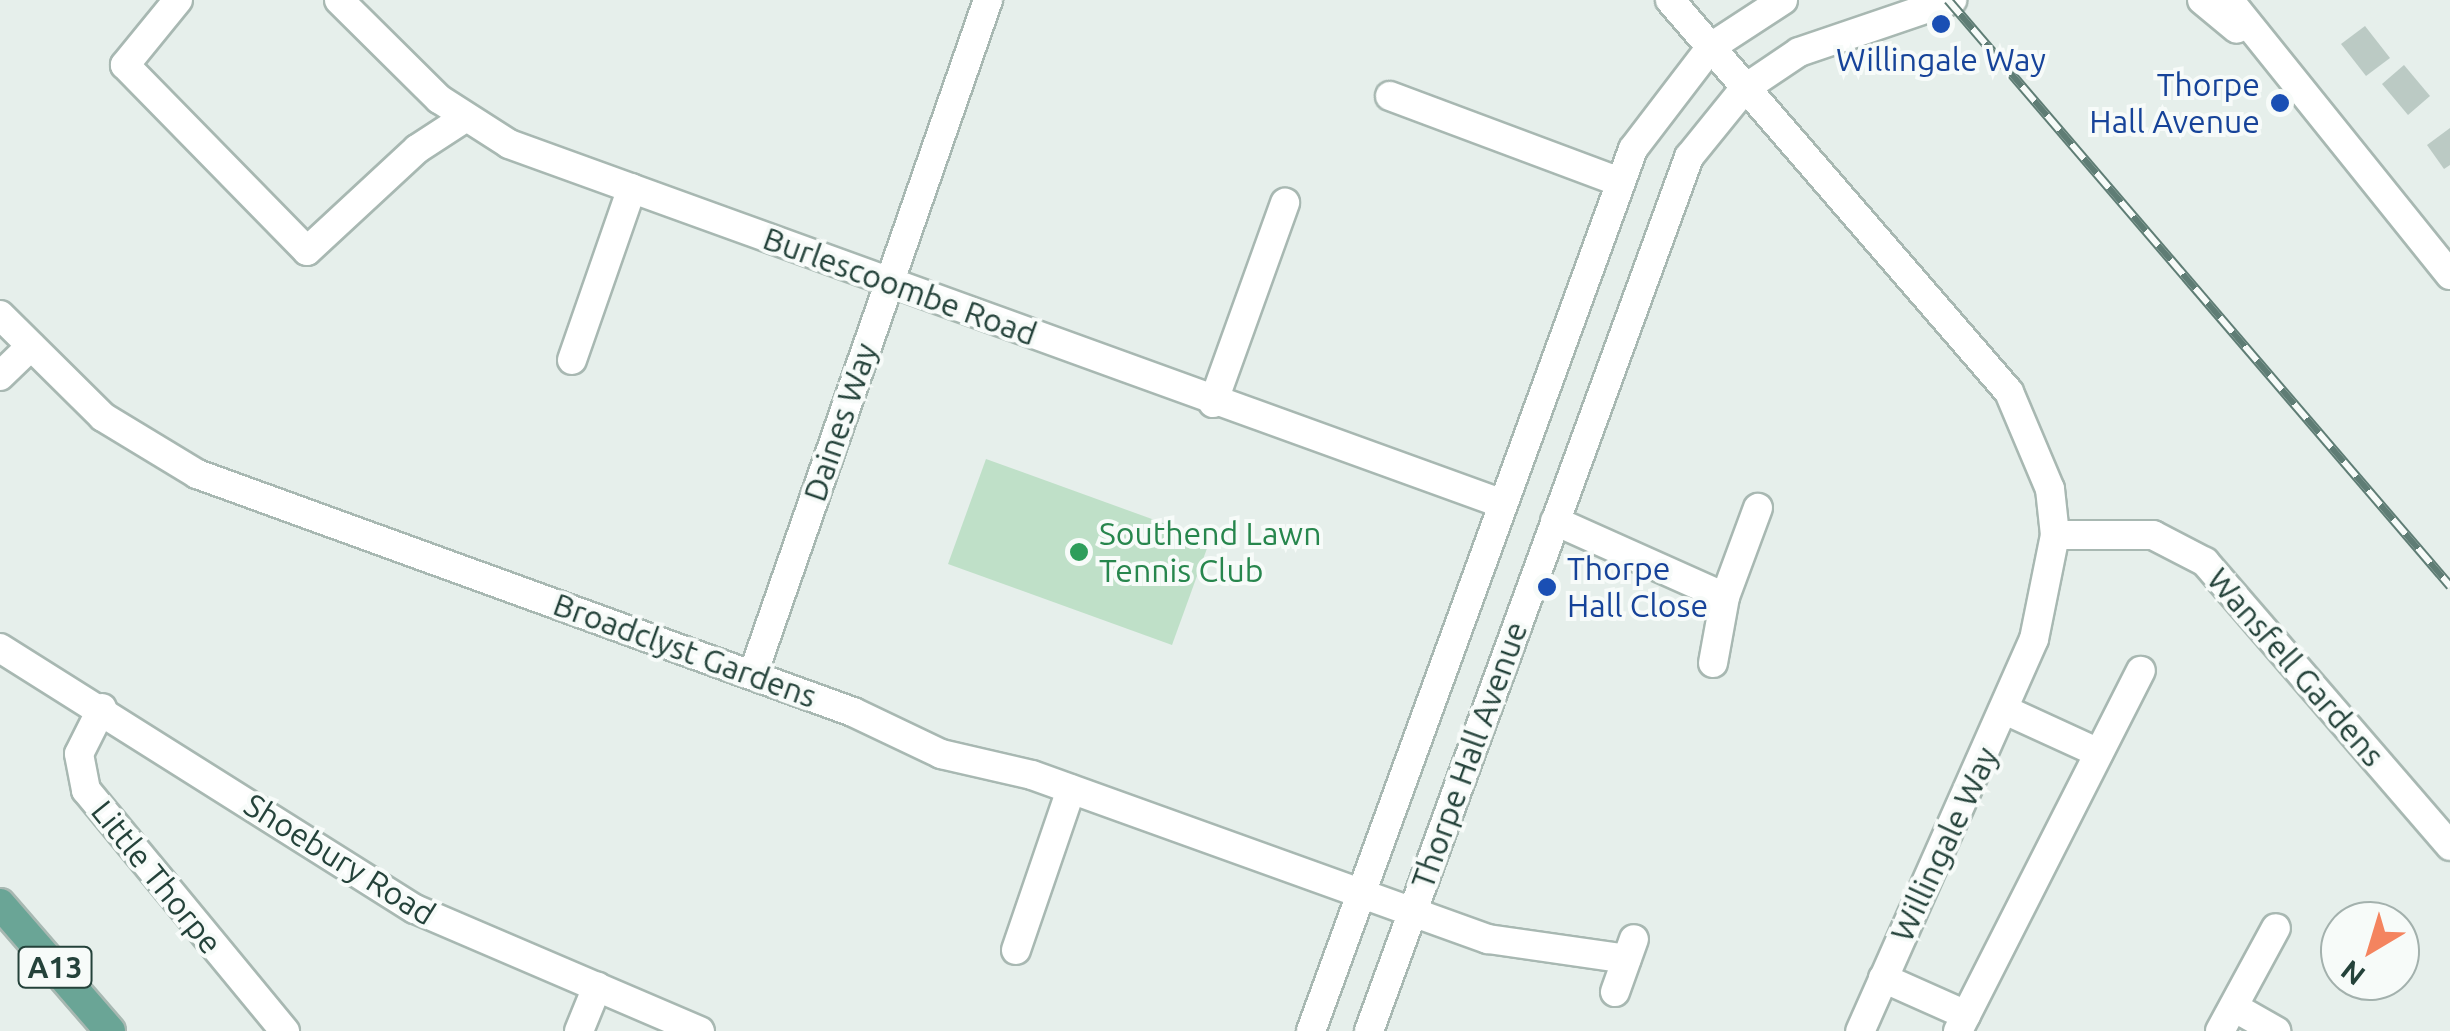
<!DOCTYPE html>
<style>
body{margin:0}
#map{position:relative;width:2450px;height:1031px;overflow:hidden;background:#e6efeb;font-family:Ubuntu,sans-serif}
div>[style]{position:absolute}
.green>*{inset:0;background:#bfe0c8}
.building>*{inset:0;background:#bbcac4}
.roads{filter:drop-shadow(2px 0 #a8b8b2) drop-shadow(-2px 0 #a8b8b2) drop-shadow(0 2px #a8b8b2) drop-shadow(0 -2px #a8b8b2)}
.minor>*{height:28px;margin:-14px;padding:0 14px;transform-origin:14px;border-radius:14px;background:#fff}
.major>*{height:30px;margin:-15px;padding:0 15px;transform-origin:15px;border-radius:15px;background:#6aa596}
.rail>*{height:10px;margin-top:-5px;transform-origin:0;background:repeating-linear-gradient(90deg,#f7fbf9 0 19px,#5f7d75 0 38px);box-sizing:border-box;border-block:2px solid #5f7d75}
.dots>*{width:28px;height:28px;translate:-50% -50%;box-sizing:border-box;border:5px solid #f7fbf9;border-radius:50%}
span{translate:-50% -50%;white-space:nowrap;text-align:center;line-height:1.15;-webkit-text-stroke:8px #f7fbf9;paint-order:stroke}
.shield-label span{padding:2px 8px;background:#f7fbf9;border:2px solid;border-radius:8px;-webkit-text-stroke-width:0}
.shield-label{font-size:30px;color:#24423a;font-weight:700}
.transit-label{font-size:32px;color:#164399}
.right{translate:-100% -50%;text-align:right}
.left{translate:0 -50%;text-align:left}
.street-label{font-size:32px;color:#24423a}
.leisure-label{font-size:32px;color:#27864d}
.north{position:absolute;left:2320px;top:901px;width:100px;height:100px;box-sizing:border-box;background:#f7fbf9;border:2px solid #a3b1ad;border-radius:50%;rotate:218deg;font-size:28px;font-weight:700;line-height:40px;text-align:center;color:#24423a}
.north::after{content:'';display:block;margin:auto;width:35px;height:45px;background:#f4845f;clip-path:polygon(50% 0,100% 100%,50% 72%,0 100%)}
</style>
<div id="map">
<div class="green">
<i style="clip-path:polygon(986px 459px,1210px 540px,1172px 645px,948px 564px)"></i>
</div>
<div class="building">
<i style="clip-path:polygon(2365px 26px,2390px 58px,2366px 76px,2341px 44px)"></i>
<i style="clip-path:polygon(2404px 65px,2430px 96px,2408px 115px,2382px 84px)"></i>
<i style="clip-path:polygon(2450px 128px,2450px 165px,2444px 169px,2427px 145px)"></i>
</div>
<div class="roads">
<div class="minor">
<i style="left:178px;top:0;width:84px;rotate:129.2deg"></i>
<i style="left:125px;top:65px;width:260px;rotate:45.6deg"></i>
<i style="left:307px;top:251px;width:150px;rotate:-42.8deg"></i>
<i style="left:417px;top:149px;width:55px;rotate:-33.1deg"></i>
<i style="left:339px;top:0;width:141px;rotate:44.7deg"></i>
<i style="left:439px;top:99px;width:83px;rotate:32.7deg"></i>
<i style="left:509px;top:144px;width:1057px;rotate:19.91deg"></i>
<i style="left:1670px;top:0;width:518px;rotate:49.15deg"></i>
<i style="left:2009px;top:392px;width:105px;rotate:67.1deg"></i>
<i style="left:2050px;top:489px;width:46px;rotate:83.8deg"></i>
<i style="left:2055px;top:535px;width:106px;rotate:101.4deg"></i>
<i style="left:2034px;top:639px;width:429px;rotate:113.9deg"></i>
<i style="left:2202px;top:0;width:45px;rotate:39.6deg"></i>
<i style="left:2229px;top:0;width:353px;rotate:51.2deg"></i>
<i style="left:1390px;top:96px;width:246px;rotate:20.5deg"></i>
<i style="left:0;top:315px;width:145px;rotate:44.7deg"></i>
<i style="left:103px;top:417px;width:110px;rotate:31.2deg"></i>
<i style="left:197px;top:474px;width:698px;rotate:19.94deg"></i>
<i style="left:853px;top:712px;width:98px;rotate:25.5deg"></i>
<i style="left:941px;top:754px;width:93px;rotate:13deg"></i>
<i style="left:1032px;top:775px;width:485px;rotate:19.8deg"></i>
<i style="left:1488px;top:939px;width:140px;rotate:8.2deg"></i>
<i style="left:572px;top:360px;width:182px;rotate:-70.8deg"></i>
<i style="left:0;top:376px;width:43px;rotate:-44.1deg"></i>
<i style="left:1213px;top:403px;width:213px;rotate:-70.2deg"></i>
<i style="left:1555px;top:521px;width:186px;rotate:24.1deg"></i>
<i style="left:1725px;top:597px;width:67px;rotate:100.3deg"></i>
<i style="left:2055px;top:535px;width:98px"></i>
<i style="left:2153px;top:535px;width:59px;rotate:27.4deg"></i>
<i style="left:2205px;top:562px;width:375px;rotate:49.2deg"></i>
<i style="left:1725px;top:597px;width:95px;rotate:-69.7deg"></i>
<i style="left:0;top:648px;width:490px;rotate:32.2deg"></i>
<i style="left:415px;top:909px;width:310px;rotate:23.2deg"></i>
<i style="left:753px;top:674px;width:714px;rotate:-70.78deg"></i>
<i style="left:102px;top:708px;width:51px;rotate:116.6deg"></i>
<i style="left:79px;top:754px;width:37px;rotate:79deg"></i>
<i style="left:86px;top:790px;width:313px;rotate:50.5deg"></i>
<i style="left:2005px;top:710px;width:103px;rotate:24.6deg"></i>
<i style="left:1016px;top:950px;width:170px;rotate:-71.1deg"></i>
<i style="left:1883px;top:978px;width:91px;rotate:24deg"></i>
<i style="left:1615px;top:992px;width:56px;rotate:-70.3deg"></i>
<i style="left:2239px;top:1010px;width:43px;rotate:29.6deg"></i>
<i style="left:579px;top:1031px;width:48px;rotate:-67.8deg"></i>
<i style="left:1311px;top:1031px;width:939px;rotate:-69.94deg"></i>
<i style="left:1633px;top:149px;width:128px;rotate:-52.6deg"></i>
<i style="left:1711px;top:47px;width:86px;rotate:-33.1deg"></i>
<i style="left:1369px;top:1031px;width:931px;rotate:-69.89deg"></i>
<i style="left:1689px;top:157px;width:87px;rotate:-51deg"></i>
<i style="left:1744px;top:89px;width:66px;rotate:-33.9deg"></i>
<i style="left:1799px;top:52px;width:162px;rotate:-18.8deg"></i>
<i style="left:1958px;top:1031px;width:404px;rotate:-63.1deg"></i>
<i style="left:2220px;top:1031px;width:117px;rotate:-61.5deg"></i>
</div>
<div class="major">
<i style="left:0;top:904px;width:168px;rotate:49.1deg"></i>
</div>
</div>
<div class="rail">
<i style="left:1948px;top:0;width:772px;rotate:49.41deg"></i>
</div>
<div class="dots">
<i style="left:1941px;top:24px;background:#1a4fb4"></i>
<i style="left:2280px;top:103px;background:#1a4fb4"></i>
<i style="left:1079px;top:552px;background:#2e9e5b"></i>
<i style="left:1547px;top:587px;background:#1a4fb4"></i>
</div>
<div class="shield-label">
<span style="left:55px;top:967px">A13</span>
</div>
<div class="transit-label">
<span style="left:1941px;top:59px">Willingale Way</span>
<span class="right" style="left:2260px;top:103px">Thorpe<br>Hall Avenue</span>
<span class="left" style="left:1567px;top:587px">Thorpe<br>Hall Close</span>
</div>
<div class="street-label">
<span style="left:900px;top:286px;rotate:20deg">Burlescoombe Road</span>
<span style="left:840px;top:422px;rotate:-71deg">Daines Way</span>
<span style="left:685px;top:650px;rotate:20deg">Broadclyst Gardens</span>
<span style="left:2296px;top:667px;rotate:49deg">Wansfell Gardens</span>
<span style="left:1469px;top:755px;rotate:-70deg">Thorpe Hall Avenue</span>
<span style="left:1944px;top:844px;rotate:-65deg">Willingale Way</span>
<span style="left:340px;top:859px;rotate:32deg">Shoebury Road</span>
<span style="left:157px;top:877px;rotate:51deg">Little Thorpe</span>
</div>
<div class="leisure-label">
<span class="left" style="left:1099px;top:552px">Southend Lawn<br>Tennis Club</span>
</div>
<div class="north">N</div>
</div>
